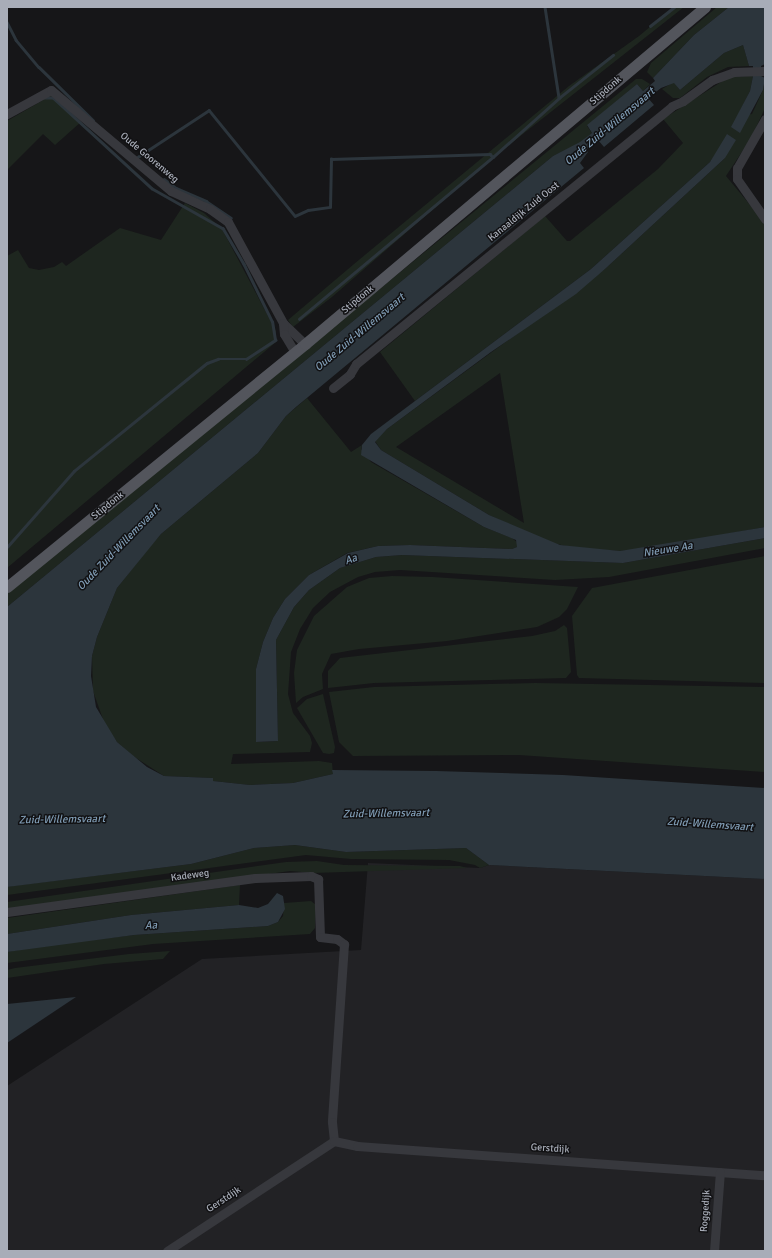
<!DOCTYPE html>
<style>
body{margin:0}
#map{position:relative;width:772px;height:1258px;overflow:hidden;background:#161618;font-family:Signika,sans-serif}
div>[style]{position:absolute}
.built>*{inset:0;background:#222225}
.green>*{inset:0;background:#1e261f}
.water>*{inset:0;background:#2c353c}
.stream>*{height:2.5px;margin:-1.25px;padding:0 1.25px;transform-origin:1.25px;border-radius:1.25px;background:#2c353c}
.minor>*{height:9px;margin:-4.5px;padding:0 4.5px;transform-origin:4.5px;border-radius:4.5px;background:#37383d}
.major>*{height:11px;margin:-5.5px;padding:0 5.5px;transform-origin:5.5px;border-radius:5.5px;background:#53555c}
span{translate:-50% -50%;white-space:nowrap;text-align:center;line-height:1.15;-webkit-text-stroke:3px #111113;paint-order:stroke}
.street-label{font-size:10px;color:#a8adb8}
.water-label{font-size:11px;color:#7f9bb3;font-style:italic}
.frame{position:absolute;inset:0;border:8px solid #a8adb8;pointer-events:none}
</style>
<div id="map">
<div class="built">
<i style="clip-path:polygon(368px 863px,480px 868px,489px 865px,765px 879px,765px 1251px,7px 1251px,7px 1086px,202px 959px,361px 950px)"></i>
</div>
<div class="green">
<i style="clip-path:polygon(674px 7px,684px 7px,485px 164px,332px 297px,293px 327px,288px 320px,354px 264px,569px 86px,639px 36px)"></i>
<i style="clip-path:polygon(717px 7px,729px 7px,694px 35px,653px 78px,647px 72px,651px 63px)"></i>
<i style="clip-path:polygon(743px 45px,749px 66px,728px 67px,707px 77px,680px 98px,673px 98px,662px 89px,674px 82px,680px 90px,724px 53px)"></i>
<i style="clip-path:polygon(evenodd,753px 76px,750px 91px,738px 115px,752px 114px,763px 90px,765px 78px,765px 108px,751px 138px,726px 176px,765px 223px,765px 527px,644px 549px,620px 551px,575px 548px,548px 542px,489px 515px,381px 450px,375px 441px,387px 429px,605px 269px,725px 158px,718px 151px,710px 162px,591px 269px,415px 401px,380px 352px,545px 216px,567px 241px,570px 241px,658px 169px,683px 143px,663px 119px,729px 77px,753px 76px,500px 373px,524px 523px,396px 447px,500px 373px)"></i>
<i style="clip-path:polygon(636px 79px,642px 79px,650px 84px,643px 91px,637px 84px,587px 126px,592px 133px,580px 143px,553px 156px,7px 607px,7px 594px)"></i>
<i style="clip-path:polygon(52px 95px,81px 122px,55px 145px,43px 134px,7px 170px,7px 121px)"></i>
<i style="clip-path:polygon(185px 203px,204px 213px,222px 229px,276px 331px,276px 342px,7px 568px,7px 256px,18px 250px,29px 268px,39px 270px,54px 267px,62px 262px,66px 266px,120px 228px,161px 240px)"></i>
<i style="clip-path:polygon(307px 398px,351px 452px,362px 445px,361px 449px,371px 462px,484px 527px,512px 538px,518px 543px,517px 547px,512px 549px,410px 545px,378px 546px,347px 553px,309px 575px,285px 599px,273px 618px,263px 642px,256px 669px,257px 742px,278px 741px,276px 640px,294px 607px,309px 590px,340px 568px,376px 557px,402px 555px,623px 563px,765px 538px,765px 548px,609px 577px,555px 580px,400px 570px,375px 572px,358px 577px,330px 592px,313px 608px,300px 629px,291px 652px,288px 694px,293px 713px,310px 736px,312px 743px,310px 752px,233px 754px,231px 764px,319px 761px,332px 763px,333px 774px,293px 783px,250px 785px,213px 781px,213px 778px,164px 776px,133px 756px,117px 742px,105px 725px,93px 691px,92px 656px,97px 637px,117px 588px,148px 549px,161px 534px,258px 453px,286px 416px)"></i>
<i style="clip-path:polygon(765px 556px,765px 683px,579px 678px,577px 675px,572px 616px,592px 588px)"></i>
<i style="clip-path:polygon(392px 576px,433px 577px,578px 587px,567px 609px,559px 617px,537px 627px,447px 641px,359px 649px,331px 654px,322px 674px,323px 689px,303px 697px,296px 703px,294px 673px,297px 650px,314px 616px,347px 587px,369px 578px)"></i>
<i style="clip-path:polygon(564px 625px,567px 628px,571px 672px,566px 678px,374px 683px,328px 688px,328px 671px,340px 658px,532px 636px,555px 631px)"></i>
<i style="clip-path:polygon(535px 683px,765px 687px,765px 772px,519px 755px,353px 756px,339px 742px,329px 692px,374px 687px)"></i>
<i style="clip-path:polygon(323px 694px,335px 747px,334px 753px,329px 754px,323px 753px,297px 708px,307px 699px)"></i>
<i style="clip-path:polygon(295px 845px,346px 852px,466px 848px,489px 865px,480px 868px,475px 865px,449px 860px,351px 859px,306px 855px,7px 895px,7px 887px,20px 885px,191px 864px,254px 848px)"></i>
<i style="clip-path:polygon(317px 861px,344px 865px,460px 866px,467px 868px,313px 873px,290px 871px,7px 910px,7px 902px,286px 862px)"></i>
<i style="clip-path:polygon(240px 885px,239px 905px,131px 915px,7px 934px,7px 918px)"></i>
<i style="clip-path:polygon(311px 901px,316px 905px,315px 928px,310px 934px,153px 944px,7px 963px,7px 952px,48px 945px,134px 935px,268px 926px,278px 922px,283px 916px,284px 903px)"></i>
<i style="clip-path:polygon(170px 951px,163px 959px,104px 964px,7px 978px,7px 970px,15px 968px,129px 954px)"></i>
</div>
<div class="water">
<i style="clip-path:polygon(729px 7px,765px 7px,765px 64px,761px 66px,761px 76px,765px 78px,763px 90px,740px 133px,731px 127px,750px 91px,753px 76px,753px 66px,749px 66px,743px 45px,724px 53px,680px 90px,674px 83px,661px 88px,648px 98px,654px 105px,604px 147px,598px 140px,593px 144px,586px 150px,588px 152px,580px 163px,584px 168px,296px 407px,286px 416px,258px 453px,161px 534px,117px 588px,97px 637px,92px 656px,91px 676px,96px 707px,117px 742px,147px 767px,164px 776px,213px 778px,213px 781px,250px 785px,293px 783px,333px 774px,332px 770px,436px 771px,563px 775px,765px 788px,765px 879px,489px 865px,466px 848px,346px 852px,295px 845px,254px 848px,191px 864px,7px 887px,7px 607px,553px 156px,580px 142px,592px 133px,587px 125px,637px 84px,643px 91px,655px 81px,653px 78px,694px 35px)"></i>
<i style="clip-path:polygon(727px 134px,736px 140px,725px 158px,605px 269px,576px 294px,491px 352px,387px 429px,375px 442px,381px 450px,489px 515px,560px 545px,620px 551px,765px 527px,765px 538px,623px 563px,402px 555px,376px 557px,340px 568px,309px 590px,294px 607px,276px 640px,278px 741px,256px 742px,256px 669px,263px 642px,273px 618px,285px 599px,309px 575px,348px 553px,378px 546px,410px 545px,512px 549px,517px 547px,516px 540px,484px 527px,361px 455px,362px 445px,371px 434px,591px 269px,710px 162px)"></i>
<i style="clip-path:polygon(277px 893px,283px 896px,285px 909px,278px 922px,268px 926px,134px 935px,7px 952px,7px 934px,131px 915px,239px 905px,258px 908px,268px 904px)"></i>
<i style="clip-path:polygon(76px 997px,7px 1043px,7px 1004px)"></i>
</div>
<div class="stream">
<i style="left:545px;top:7px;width:91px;rotate:81.2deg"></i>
<i style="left:7px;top:22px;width:20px;rotate:63deg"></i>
<i style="left:16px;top:40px;width:35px;rotate:50deg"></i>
<i style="left:39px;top:67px;width:76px;rotate:44.5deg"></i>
<i style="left:650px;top:26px;width:31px;rotate:-38deg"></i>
<i style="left:136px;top:158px;width:87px;rotate:-33.3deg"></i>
<i style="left:209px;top:110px;width:136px;rotate:50.9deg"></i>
<i style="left:295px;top:216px;width:14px;rotate:-25deg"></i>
<i style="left:308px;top:210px;width:22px;rotate:-8deg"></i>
<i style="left:330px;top:207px;width:48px;rotate:-88.8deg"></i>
<i style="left:331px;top:159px;width:159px;rotate:-1.8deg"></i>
<i style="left:490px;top:154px;width:4px;rotate:45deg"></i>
<i style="left:493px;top:157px;width:89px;rotate:-41.8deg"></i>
<i style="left:559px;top:98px;width:69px;rotate:-38.5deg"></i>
<i style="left:164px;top:179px;width:15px;rotate:37deg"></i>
<i style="left:176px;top:188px;width:33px;rotate:23deg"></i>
<i style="left:206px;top:201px;width:30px;rotate:34deg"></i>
<i style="left:299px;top:319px;width:253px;rotate:-39.9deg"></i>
<i style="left:7px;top:547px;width:101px;rotate:-48.6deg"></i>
<i style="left:74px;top:471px;width:171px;rotate:-39.1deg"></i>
<i style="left:207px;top:363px;width:12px;rotate:-20deg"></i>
<i style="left:218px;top:359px;width:28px"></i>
<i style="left:246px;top:359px;width:35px;rotate:-33deg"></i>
<i style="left:275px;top:340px;width:18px;rotate:-99deg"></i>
<i style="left:272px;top:322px;width:64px;rotate:-116.2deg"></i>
<i style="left:244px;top:265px;width:42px;rotate:-120.3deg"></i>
<i style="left:223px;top:229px;width:81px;rotate:-150.6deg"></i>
<i style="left:152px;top:189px;width:134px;rotate:-137.4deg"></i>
<i style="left:53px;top:98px;width:8px;rotate:180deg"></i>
</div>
<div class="minor">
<i style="left:7px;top:114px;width:50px;rotate:-28.6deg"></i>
<i style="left:51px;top:90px;width:157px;rotate:40.1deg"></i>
<i style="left:171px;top:191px;width:43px;rotate:24.8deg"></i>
<i style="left:210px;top:209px;width:22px;rotate:36deg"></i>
<i style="left:228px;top:222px;width:115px;rotate:61.4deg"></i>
<i style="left:283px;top:323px;width:30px;rotate:44deg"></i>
<i style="left:765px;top:119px;width:56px;rotate:119.7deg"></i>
<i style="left:737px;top:168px;width:11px;rotate:90deg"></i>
<i style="left:737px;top:179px;width:49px;rotate:55deg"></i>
<i style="left:283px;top:323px;width:11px;rotate:85deg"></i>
<i style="left:284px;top:334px;width:21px;rotate:59deg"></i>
<i style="left:333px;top:388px;width:22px;rotate:-39deg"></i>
<i style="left:350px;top:374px;width:12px;rotate:-59deg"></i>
<i style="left:356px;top:364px;width:408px;rotate:-39.2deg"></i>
<i style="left:672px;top:106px;width:12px;rotate:-24deg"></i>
<i style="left:683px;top:101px;width:36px;rotate:-36deg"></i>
<i style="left:712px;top:80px;width:23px;rotate:-20deg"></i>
<i style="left:734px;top:72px;width:31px;rotate:-2deg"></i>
<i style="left:7px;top:912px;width:250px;rotate:-7.8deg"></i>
<i style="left:255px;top:878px;width:56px;rotate:-2deg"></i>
<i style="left:311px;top:876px;width:8px;rotate:23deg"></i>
<i style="left:318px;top:879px;width:58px;rotate:88deg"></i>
<i style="left:320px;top:937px;width:17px;rotate:7deg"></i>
<i style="left:337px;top:939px;width:9px;rotate:36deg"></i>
<i style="left:344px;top:944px;width:178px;rotate:93.9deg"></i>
<i style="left:332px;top:1122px;width:19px;rotate:84deg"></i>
<i style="left:167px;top:1251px;width:200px;rotate:-33.4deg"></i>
<i style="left:334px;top:1141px;width:24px;rotate:12deg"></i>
<i style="left:357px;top:1146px;width:409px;rotate:4.1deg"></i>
<i style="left:714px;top:1251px;width:79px;rotate:-85.7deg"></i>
</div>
<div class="major">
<i style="left:7px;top:587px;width:385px;rotate:-39.2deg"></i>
<i style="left:305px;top:344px;width:523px;rotate:-40.11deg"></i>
</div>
<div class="street-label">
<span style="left:606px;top:91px;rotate:-41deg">Stipdonk</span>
<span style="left:149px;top:158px;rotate:40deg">Oude Goorenweg</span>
<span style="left:524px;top:212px;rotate:-39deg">Kanaaldijk Zuid Oost</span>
<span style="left:358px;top:300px;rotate:-40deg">Stipdonk</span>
<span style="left:108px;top:506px;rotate:-39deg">Stipdonk</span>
<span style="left:190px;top:876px;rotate:-8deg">Kadeweg</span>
<span style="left:550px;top:1149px;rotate:4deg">Gerstdijk</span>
<span style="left:224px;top:1200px;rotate:-33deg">Gerstdijk</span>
<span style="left:706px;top:1211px;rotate:-86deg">Roggedijk</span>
</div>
<div class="water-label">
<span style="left:610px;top:127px;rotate:-40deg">Oude Zuid-Willemsvaart</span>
<span style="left:360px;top:333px;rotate:-40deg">Oude Zuid-Willemsvaart</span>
<span style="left:119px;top:548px;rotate:-46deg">Oude Zuid-Willemsvaart</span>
<span style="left:668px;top:550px;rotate:-9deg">Nieuwe Aa</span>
<span style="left:351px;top:560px;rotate:-20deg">Aa</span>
<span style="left:386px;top:814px;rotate:-1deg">Zuid-Willemsvaart</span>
<span style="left:62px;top:820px;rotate:-1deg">Zuid-Willemsvaart</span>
<span style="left:710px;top:825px;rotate:4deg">Zuid-Willemsvaart</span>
<span style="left:151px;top:926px;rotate:-4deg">Aa</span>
</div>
<div class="frame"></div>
</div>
